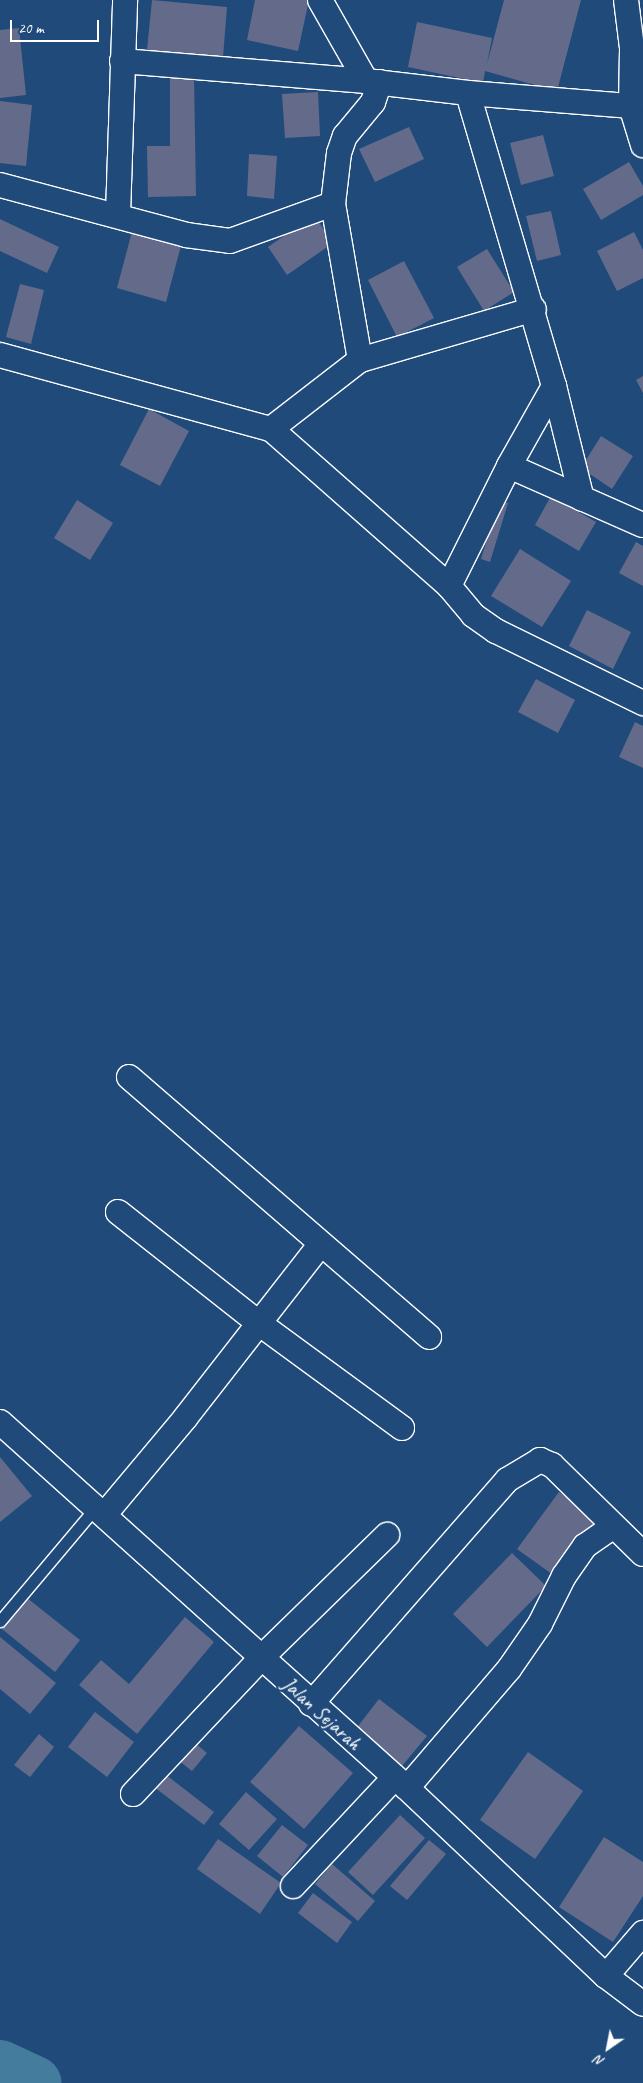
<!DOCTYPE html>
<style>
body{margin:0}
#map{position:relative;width:643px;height:2083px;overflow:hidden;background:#1f4a7a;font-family:Caveat,sans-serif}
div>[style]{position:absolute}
.river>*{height:54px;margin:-27px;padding:0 27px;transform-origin:27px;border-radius:27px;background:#447c9e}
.building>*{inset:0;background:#646b8a}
.roads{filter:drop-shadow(1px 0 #fff) drop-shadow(-1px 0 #fff) drop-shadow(0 1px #fff) drop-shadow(0 -1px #fff)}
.service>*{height:11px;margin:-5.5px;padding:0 5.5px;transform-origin:5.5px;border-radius:5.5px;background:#1f4a7a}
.minor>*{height:24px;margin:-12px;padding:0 12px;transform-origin:12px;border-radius:12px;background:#1f4a7a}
span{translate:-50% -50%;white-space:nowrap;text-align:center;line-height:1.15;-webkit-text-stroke:5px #1f4a7a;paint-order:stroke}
.street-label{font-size:21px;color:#fff}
.north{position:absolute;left:583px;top:2023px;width:50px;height:50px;-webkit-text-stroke:4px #1f4a7a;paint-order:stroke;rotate:213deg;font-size:14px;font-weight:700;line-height:20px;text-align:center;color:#fff}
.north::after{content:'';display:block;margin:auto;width:18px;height:22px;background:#fff;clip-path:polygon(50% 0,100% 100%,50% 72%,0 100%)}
.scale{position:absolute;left:10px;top:20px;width:89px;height:22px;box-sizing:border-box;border:2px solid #fff;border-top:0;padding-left:6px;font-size:15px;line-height:18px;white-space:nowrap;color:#fff;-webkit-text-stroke:4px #1f4a7a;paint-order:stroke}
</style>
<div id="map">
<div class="river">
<i style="left:0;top:2067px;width:38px;rotate:25deg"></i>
</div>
<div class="building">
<i style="clip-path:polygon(152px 0,227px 7px,223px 57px,147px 50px)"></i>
<i style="clip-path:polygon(255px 0,309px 0,298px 51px,247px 40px)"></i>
<i style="clip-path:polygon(504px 0,581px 0,557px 91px,485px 71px,483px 83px,408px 67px,417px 22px,492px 38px,487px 64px)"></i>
<i style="clip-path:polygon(19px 28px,26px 95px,0 98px,0 30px)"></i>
<i style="clip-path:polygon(170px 75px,194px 75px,196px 196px,148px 197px,147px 146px,170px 146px)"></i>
<i style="clip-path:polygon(318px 92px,320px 136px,285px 138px,282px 94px)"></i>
<i style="clip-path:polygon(0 101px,32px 105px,26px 166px,0 163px)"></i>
<i style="clip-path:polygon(409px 127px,424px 159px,375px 182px,359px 149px)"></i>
<i style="clip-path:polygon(543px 135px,554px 176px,521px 185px,510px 143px)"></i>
<i style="clip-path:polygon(249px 154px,277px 156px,274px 199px,247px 196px)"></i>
<i style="clip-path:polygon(629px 162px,643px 186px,643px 195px,601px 220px,583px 189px)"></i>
<i style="clip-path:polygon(551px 211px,561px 255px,537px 261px,526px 216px)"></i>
<i style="clip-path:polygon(314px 215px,333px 243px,287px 275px,268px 247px)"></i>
<i style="clip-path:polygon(0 219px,59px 247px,47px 273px,0 251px)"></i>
<i style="clip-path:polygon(134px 224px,183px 238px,166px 302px,117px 288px)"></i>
<i style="clip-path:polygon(634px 232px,643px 250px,643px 278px,617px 291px,597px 251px)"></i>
<i style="clip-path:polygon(487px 249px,514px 292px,484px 311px,457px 267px)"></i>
<i style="clip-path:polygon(404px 261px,434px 318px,397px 337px,368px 280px)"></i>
<i style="clip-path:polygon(20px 284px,44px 290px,31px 344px,6px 337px)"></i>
<i style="clip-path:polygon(643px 376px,643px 393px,636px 380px)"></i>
<i style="clip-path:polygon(149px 409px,189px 431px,160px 486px,120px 465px)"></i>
<i style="clip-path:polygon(601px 436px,633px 456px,612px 489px,581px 468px)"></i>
<i style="clip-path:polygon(551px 496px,596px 522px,579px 551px,535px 525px)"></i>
<i style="clip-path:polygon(77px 500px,113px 523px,90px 560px,54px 538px)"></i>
<i style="clip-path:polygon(499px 500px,508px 503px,490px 562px,481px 559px)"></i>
<i style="clip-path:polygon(636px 542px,643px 546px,643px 586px,619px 573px)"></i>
<i style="clip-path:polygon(520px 549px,571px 581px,542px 627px,491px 596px)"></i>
<i style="clip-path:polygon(587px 610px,631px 632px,613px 669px,569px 646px)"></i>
<i style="clip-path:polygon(536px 679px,575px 700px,558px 733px,518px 712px)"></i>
<i style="clip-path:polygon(635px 722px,643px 726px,643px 768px,619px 757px)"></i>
<i style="clip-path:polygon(0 1457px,32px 1496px,0 1522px)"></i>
<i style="clip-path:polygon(559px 1492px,598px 1520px,556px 1577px,517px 1549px)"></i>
<i style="clip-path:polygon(512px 1553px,546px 1586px,487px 1647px,453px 1614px)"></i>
<i style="clip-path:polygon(27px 1598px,80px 1640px,55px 1672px,2px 1629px)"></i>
<i style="clip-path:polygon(185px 1617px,214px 1642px,137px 1734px,79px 1685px,101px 1660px,129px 1684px)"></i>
<i style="clip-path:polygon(0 1637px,56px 1683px,30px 1714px,0 1689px)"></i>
<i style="clip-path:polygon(379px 1699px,427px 1736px,402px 1766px,355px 1730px)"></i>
<i style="clip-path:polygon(95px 1712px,134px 1742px,107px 1777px,68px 1747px)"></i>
<i style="clip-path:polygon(299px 1726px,353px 1773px,304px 1829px,250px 1782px)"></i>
<i style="clip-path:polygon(39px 1734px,54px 1747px,30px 1777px,14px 1765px)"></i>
<i style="clip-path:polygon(189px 1738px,207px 1753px,192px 1771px,174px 1757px)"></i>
<i style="clip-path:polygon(528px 1752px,583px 1791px,535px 1859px,480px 1820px)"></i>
<i style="clip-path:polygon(161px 1771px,214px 1812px,204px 1825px,150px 1784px)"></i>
<i style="clip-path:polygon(246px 1792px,277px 1819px,249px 1850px,219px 1824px)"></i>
<i style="clip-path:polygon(400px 1815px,425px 1838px,373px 1895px,348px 1872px)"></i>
<i style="clip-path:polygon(282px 1825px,308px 1845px,283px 1877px,257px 1856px)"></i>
<i style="clip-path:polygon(604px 1837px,643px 1862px,643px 1896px,613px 1942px,559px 1907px)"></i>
<i style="clip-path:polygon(218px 1839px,281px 1883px,260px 1914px,197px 1869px)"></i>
<i style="clip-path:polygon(429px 1840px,446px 1854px,407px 1900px,390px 1886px)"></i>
<i style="clip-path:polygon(332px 1864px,375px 1901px,358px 1921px,315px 1884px)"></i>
<i style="clip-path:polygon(313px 1893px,352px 1922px,337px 1943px,298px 1913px)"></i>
</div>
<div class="roads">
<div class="service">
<i style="left:0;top:1621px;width:149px;rotate:-49.9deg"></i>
</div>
<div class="minor">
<i style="left:320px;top:0;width:93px;rotate:60.4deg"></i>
<i style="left:122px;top:61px;width:245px;rotate:4.7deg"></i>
<i style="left:366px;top:81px;width:103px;rotate:6.7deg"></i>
<i style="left:631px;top:106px;width:41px;rotate:72.9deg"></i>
<i style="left:0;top:185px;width:193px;rotate:15deg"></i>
<i style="left:186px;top:235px;width:44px;rotate:7.8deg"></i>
<i style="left:230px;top:241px;width:109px;rotate:-19.8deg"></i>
<i style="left:118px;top:215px;width:215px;rotate:-88.1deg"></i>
<i style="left:0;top:355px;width:281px;rotate:15.3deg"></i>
<i style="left:271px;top:429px;width:237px;rotate:41.4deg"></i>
<i style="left:449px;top:586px;width:38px;rotate:50deg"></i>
<i style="left:473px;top:615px;width:28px;rotate:35deg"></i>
<i style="left:496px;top:631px;width:164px;rotate:26.1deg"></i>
<i style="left:360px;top:360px;width:158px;rotate:-99.8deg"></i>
<i style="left:333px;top:204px;width:51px;rotate:-83.3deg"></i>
<i style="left:339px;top:153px;width:18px;rotate:-71deg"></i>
<i style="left:345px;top:136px;width:44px;rotate:-50.5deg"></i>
<i style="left:373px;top:102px;width:21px;rotate:-71deg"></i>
<i style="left:554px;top:386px;width:116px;rotate:76.1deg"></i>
<i style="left:271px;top:429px;width:113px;rotate:-37.8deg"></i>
<i style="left:360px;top:360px;width:181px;rotate:-16.3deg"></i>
<i style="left:509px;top:466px;width:146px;rotate:23.8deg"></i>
<i style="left:449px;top:586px;width:134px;rotate:-63.4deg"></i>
<i style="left:509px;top:466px;width:92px;rotate:-60.6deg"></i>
<i style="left:554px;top:386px;width:305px;rotate:-106.4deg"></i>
<i style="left:468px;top:93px;width:164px;rotate:4.6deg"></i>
<i style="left:631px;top:106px;width:58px;rotate:-89deg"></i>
<i style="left:632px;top:48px;width:48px;rotate:-97.1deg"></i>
<i style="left:129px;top:1077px;width:397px;rotate:40.9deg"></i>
<i style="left:118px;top:1212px;width:181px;rotate:38.3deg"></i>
<i style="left:260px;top:1324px;width:176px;rotate:36.2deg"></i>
<i style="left:0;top:1422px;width:547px;rotate:41.96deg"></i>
<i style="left:407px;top:1788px;width:274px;rotate:43.4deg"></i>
<i style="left:606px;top:1976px;width:46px;rotate:37.1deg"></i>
<i style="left:105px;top:1514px;width:126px;rotate:-50.1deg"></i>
<i style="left:186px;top:1417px;width:218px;rotate:-52.1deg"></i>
<i style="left:311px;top:1704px;width:298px;rotate:-48.8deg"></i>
<i style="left:507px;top:1480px;width:39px;rotate:-31deg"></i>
<i style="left:540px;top:1460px;width:13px;rotate:23deg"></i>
<i style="left:552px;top:1465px;width:127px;rotate:44.4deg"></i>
<i style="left:407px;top:1788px;width:157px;rotate:-49.4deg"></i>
<i style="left:509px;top:1669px;width:55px;rotate:-55.4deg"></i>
<i style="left:540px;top:1624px;width:54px;rotate:-63.4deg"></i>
<i style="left:564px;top:1576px;width:37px;rotate:-55deg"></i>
<i style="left:585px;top:1546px;width:33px;rotate:-35deg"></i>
<i style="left:133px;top:1794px;width:188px;rotate:-46.7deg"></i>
<i style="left:262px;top:1657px;width:175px;rotate:-44.3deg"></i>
<i style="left:293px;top:1886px;width:149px;rotate:-46.9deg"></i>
<i style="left:606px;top:1976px;width:57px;rotate:-49.3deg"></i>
</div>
</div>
<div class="street-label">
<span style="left:322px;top:1713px;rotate:42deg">Jalan Sejarah</span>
</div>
<div class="north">N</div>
<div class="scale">20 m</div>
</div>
